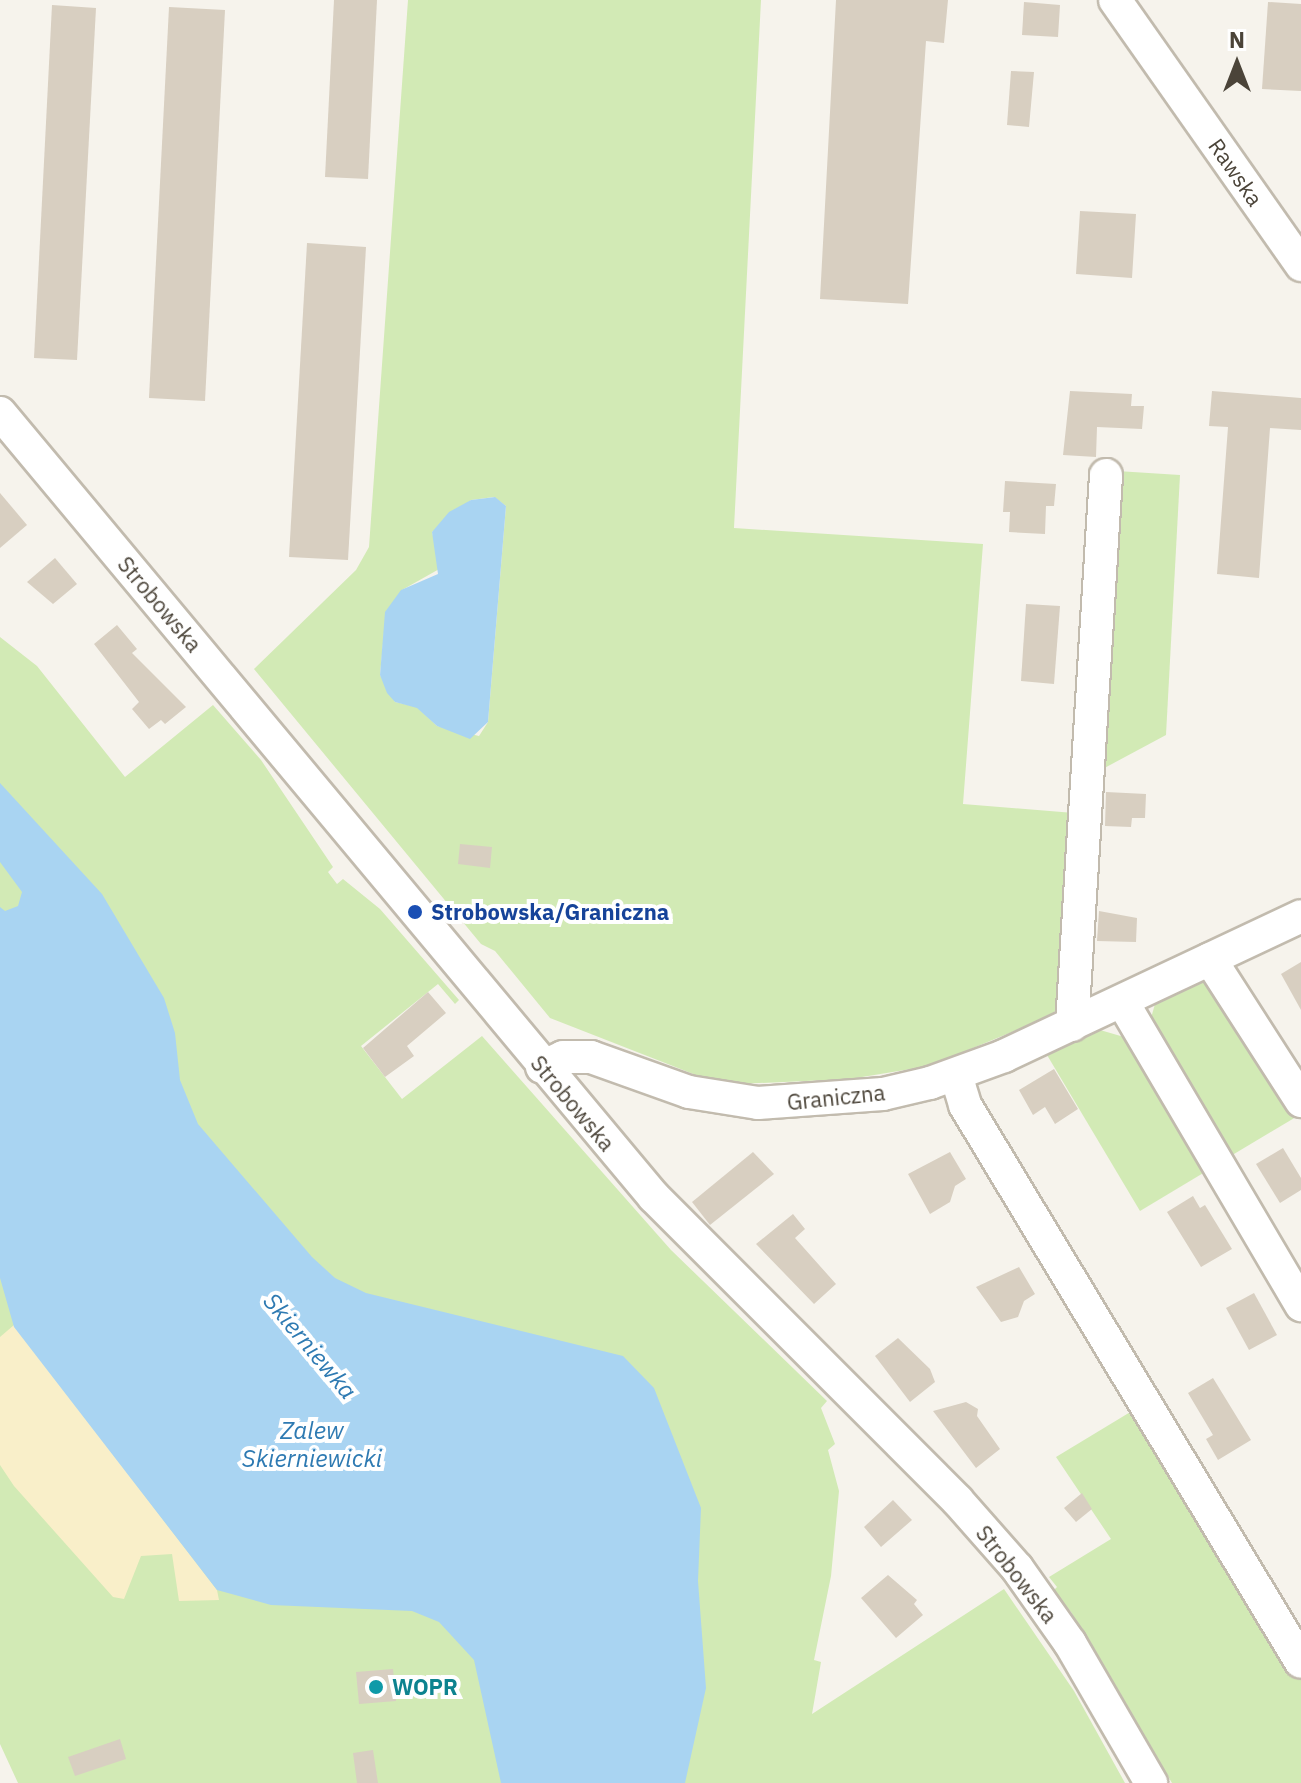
<!DOCTYPE html>
<style>
body{margin:0}
#map{position:relative;width:1301px;height:1783px;overflow:hidden;background:#f6f3ec;font-family:"IBM Plex Sans",sans-serif}
div>[style]{position:absolute}
.green>*{inset:0;background:#d2eab5}
.sand>*{inset:0;background:#f9efc9}
.water>*{inset:0;background:#a9d4f2}
.building>*{inset:0;background:#d8cfc1}
.roads{filter:drop-shadow(2px 0 #c2bbae) drop-shadow(-2px 0 #c2bbae) drop-shadow(0 2px #c2bbae) drop-shadow(0 -2px #c2bbae)}
.minor>*{height:32px;margin:-16px;padding:0 16px;transform-origin:16px;border-radius:16px;background:#fff}
.dots>*{width:22px;height:22px;translate:-50% -50%;box-sizing:border-box;border:4px solid #fff;border-radius:50%}
span{translate:-50% -50%;white-space:nowrap;text-align:center;line-height:1.15;-webkit-text-stroke:8px #fff;paint-order:stroke}
.street-label{font-size:22px;color:#4b4439}
.transit-label{font-size:22px;color:#164399;font-weight:700}
.left{translate:0 -50%;text-align:left}
.culture-label{font-size:22px;color:#0d838f;font-weight:700}
.water-label{font-size:24px;color:#2e7ab2;font-style:italic}
.north{position:absolute;left:1197px;top:24px;width:80px;height:80px;-webkit-text-stroke:6px #fff;paint-order:stroke;rotate:0deg;font-size:22px;font-weight:700;line-height:32px;text-align:center;color:#4b4439}
.north::after{content:'';display:block;margin:auto;width:28px;height:36px;background:#4b4439;clip-path:polygon(50% 0,100% 100%,50% 72%,0 100%)}
</style>
<div id="map">
<div class="green">
<i style="clip-path:polygon(evenodd,408px 0,761px 0,734px 528px,983px 544px,963px 804px,1074px 813px,1062px 996px,1053px 1015px,929px 1066px,850px 1079px,738px 1084px,701px 1077px,550px 1018px,495px 951px,481px 944px,254px 669px,356px 570px,369px 547px,408px 0,494px 497px,506px 506px,488px 722px,479px 736px,437px 726px,417px 707px,395px 702px,380px 675px,384px 633px,402px 590px,441px 568px,432px 532px,471px 500px,494px 497px)"></i>
<i style="clip-path:polygon(1117px 471px,1180px 475px,1166px 735px,1097px 772px)"></i>
<i style="clip-path:polygon(0 637px,37px 666px,125px 777px,213px 705px,261px 760px,333px 867px,328px 872px,337px 884px,343px 879px,380px 909px,459px 1000px,455px 1004px,438px 984px,361px 1046px,402px 1099px,482px 1036px,671px 1250px,827px 1401px,821px 1408px,835px 1444px,828px 1450px,839px 1491px,831px 1576px,814px 1660px,821px 1662px,812px 1714px,1004px 1589px,1074px 1691px,1125px 1783px,18px 1783px,0 1744px)"></i>
<i style="clip-path:polygon(1208px 978px,1296px 1117px,1229px 1157px,1149px 1025px,1155px 1004px)"></i>
<i style="clip-path:polygon(1100px 1030px,1124px 1037px,1205px 1172px,1140px 1211px,1047px 1055px)"></i>
<i style="clip-path:polygon(1132px 1411px,1297px 1627px,1301px 1625px,1301px 1783px,1172px 1783px,1071px 1612px,1053px 1591px,1057px 1587px,1049px 1577px,1111px 1539px,1056px 1457px)"></i>
</div>
<div class="sand">
<i style="clip-path:polygon(14px 1325px,217px 1590px,219px 1600px,179px 1601px,172px 1554px,141px 1556px,124px 1599px,113px 1597px,14px 1486px,0 1465px,0 1337px)"></i>
</div>
<div class="water">
<i style="clip-path:polygon(495px 497px,506px 506px,488px 722px,470px 739px,437px 726px,417px 708px,395px 702px,387px 693px,380px 675px,385px 612px,401px 590px,438px 574px,432px 532px,449px 512px,471px 500px)"></i>
<i style="clip-path:polygon(0 783px,102px 894px,164px 998px,175px 1033px,180px 1080px,198px 1124px,312px 1257px,335px 1278px,366px 1293px,623px 1356px,654px 1388px,701px 1508px,698px 1581px,706px 1688px,685px 1783px,501px 1783px,474px 1660px,439px 1622px,412px 1611px,271px 1605px,217px 1590px,14px 1327px,0 1278px,0 907px,5px 911px,18px 906px,22px 892px,0 862px)"></i>
</div>
<div class="building">
<i style="clip-path:polygon(334px 0,377px 0,368px 179px,325px 177px)"></i>
<i style="clip-path:polygon(836px 0,948px 0,944px 43px,926px 41px,908px 304px,820px 299px)"></i>
<i style="clip-path:polygon(1024px 2px,1060px 5px,1058px 37px,1022px 35px)"></i>
<i style="clip-path:polygon(1268px 2px,1301px 4px,1301px 91px,1262px 89px)"></i>
<i style="clip-path:polygon(52px 5px,96px 8px,77px 360px,34px 358px)"></i>
<i style="clip-path:polygon(169px 7px,225px 10px,205px 401px,149px 398px)"></i>
<i style="clip-path:polygon(1011px 71px,1034px 72px,1029px 127px,1007px 125px)"></i>
<i style="clip-path:polygon(1080px 211px,1136px 214px,1132px 278px,1076px 274px)"></i>
<i style="clip-path:polygon(307px 243px,366px 247px,348px 560px,289px 557px)"></i>
<i style="clip-path:polygon(1070px 391px,1132px 394px,1131px 406px,1144px 406px,1142px 429px,1097px 427px,1096px 457px,1063px 455px)"></i>
<i style="clip-path:polygon(1212px 391px,1301px 398px,1301px 430px,1270px 428px,1259px 578px,1217px 574px,1228px 427px,1209px 426px)"></i>
<i style="clip-path:polygon(1005px 481px,1056px 484px,1054px 506px,1046px 506px,1045px 534px,1009px 532px,1010px 512px,1003px 512px)"></i>
<i style="clip-path:polygon(0 493px,27px 525px,0 548px)"></i>
<i style="clip-path:polygon(55px 558px,77px 584px,53px 604px,27px 582px)"></i>
<i style="clip-path:polygon(1026px 604px,1060px 606px,1054px 684px,1021px 681px)"></i>
<i style="clip-path:polygon(117px 625px,137px 649px,132px 653px,186px 707px,165px 724px,161px 720px,149px 729px,132px 709px,139px 702px,94px 644px)"></i>
<i style="clip-path:polygon(1106px 792px,1146px 794px,1145px 818px,1132px 818px,1131px 827px,1105px 826px)"></i>
<i style="clip-path:polygon(460px 844px,492px 847px,490px 868px,458px 864px)"></i>
<i style="clip-path:polygon(1099px 911px,1137px 918px,1136px 942px,1097px 941px)"></i>
<i style="clip-path:polygon(1301px 962px,1301px 1010px,1281px 974px)"></i>
<i style="clip-path:polygon(428px 992px,446px 1013px,407px 1046px,414px 1056px,385px 1077px,363px 1048px)"></i>
<i style="clip-path:polygon(1054px 1069px,1078px 1109px,1055px 1124px,1045px 1107px,1033px 1115px,1019px 1090px)"></i>
<i style="clip-path:polygon(1283px 1148px,1301px 1178px,1301px 1190px,1280px 1203px,1256px 1164px)"></i>
<i style="clip-path:polygon(753px 1152px,774px 1174px,710px 1225px,692px 1202px)"></i>
<i style="clip-path:polygon(950px 1152px,966px 1179px,955px 1186px,950px 1202px,930px 1214px,908px 1174px)"></i>
<i style="clip-path:polygon(1193px 1196px,1200px 1208px,1205px 1205px,1232px 1249px,1201px 1267px,1167px 1212px)"></i>
<i style="clip-path:polygon(793px 1214px,805px 1229px,795px 1238px,836px 1284px,814px 1304px,756px 1244px)"></i>
<i style="clip-path:polygon(1019px 1267px,1035px 1294px,1024px 1301px,1018px 1317px,1001px 1322px,976px 1287px)"></i>
<i style="clip-path:polygon(1254px 1293px,1277px 1335px,1249px 1350px,1226px 1308px)"></i>
<i style="clip-path:polygon(898px 1338px,930px 1369px,935px 1382px,910px 1402px,875px 1356px)"></i>
<i style="clip-path:polygon(1213px 1378px,1251px 1440px,1218px 1460px,1206px 1439px,1213px 1435px,1188px 1393px)"></i>
<i style="clip-path:polygon(966px 1402px,978px 1409px,977px 1416px,1000px 1449px,976px 1468px,933px 1411px)"></i>
<i style="clip-path:polygon(1082px 1493px,1092px 1509px,1076px 1522px,1064px 1508px)"></i>
<i style="clip-path:polygon(893px 1500px,912px 1520px,881px 1547px,864px 1527px)"></i>
<i style="clip-path:polygon(888px 1575px,917px 1600px,914px 1604px,923px 1615px,896px 1638px,861px 1598px)"></i>
<i style="clip-path:polygon(393px 1669px,396px 1701px,359px 1704px,356px 1672px)"></i>
<i style="clip-path:polygon(120px 1739px,126px 1759px,75px 1776px,68px 1757px)"></i>
<i style="clip-path:polygon(373px 1750px,378px 1783px,357px 1783px,353px 1753px)"></i>
</div>
<div class="roads">
<div class="minor">
<i style="left:1115px;top:0;width:324px;rotate:54.9deg"></i>
<i style="left:0;top:413px;width:1021px;rotate:50.17deg"></i>
<i style="left:654px;top:1197px;width:429px;rotate:45deg"></i>
<i style="left:957px;top:1500px;width:91px;rotate:48.6deg"></i>
<i style="left:1017px;top:1568px;width:92px;rotate:54.8deg"></i>
<i style="left:1070px;top:1643px;width:162px;rotate:59.9deg"></i>
<i style="left:1210px;top:959px;width:169px;rotate:57.3deg"></i>
<i style="left:1122px;top:1001px;width:353px;rotate:59.5deg"></i>
<i style="left:1072px;top:1025px;width:551px;rotate:-86.46deg"></i>
<i style="left:542px;top:1067px;width:23px;rotate:-25deg"></i>
<i style="left:563px;top:1057px;width:28px"></i>
<i style="left:591px;top:1057px;width:104px;rotate:19.7deg"></i>
<i style="left:689px;top:1092px;width:70px;rotate:9.1deg"></i>
<i style="left:758px;top:1103px;width:125px;rotate:-4.1deg"></i>
<i style="left:883px;top:1094px;width:48px;rotate:-13.2deg"></i>
<i style="left:930px;top:1083px;width:79px;rotate:-20deg"></i>
<i style="left:1004px;top:1056px;width:328px;rotate:-25.2deg"></i>
<i style="left:956px;top:1075px;width:31px;rotate:73deg"></i>
<i style="left:965px;top:1105px;width:650px;rotate:58.9deg"></i>
</div>
</div>
<div class="dots">
<i style="left:415px;top:912px;background:#1a4fb4"></i>
<i style="left:376px;top:1687px;background:#0f9aa8"></i>
</div>
<div class="street-label">
<span style="left:1236px;top:172px;rotate:55deg">Rawska</span>
<span style="left:160px;top:604px;rotate:50deg">Strobowska</span>
<span style="left:836px;top:1097px;rotate:-6deg">Graniczna</span>
<span style="left:573px;top:1103px;rotate:50deg">Strobowska</span>
<span style="left:1017px;top:1574px;rotate:52deg">Strobowska</span>
</div>
<div class="transit-label">
<span class="left" style="left:431px;top:912px">Strobowska/Graniczna</span>
</div>
<div class="culture-label">
<span class="left" style="left:392px;top:1687px">WOPR</span>
</div>
<div class="water-label">
<span style="left:310px;top:1346px;rotate:50deg">Skierniewka</span>
<span style="left:312px;top:1445px">Zalew<br>Skierniewicki</span>
</div>
<div class="north">N</div>
</div>
